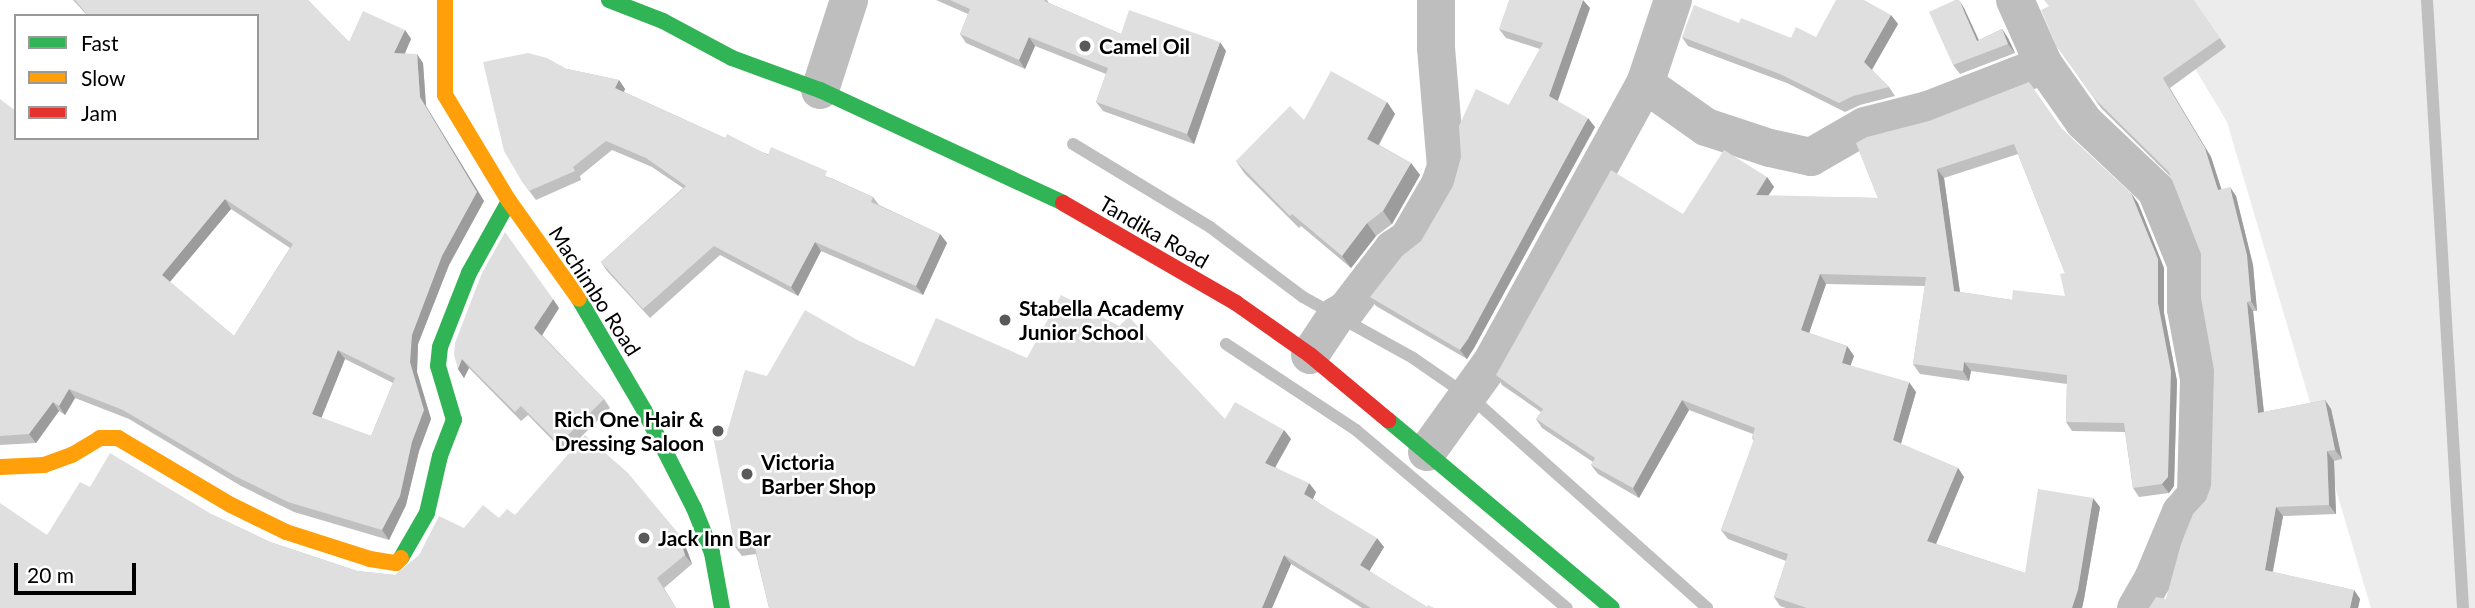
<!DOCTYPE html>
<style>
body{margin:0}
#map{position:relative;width:2475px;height:608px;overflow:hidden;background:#fff;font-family:Lato,sans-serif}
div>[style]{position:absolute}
.green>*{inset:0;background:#ececec}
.stream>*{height:12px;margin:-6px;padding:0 6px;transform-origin:6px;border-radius:6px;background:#bfbfbf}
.street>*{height:38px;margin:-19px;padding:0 19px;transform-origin:19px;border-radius:19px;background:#bebebe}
.fast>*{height:16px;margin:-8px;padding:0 8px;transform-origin:8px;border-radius:8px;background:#30b455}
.slow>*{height:16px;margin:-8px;padding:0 8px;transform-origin:8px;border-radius:8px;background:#ff9f0a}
.jam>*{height:16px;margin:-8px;padding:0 8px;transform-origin:8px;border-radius:8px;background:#e5322d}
.wall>*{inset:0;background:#c0c0c0}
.shaded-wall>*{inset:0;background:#9c9c9c}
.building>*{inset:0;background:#dfdfdf}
.dots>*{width:19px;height:19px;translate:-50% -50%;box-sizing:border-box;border:4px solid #fff;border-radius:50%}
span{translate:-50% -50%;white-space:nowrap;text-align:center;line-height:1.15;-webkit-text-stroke:5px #fff;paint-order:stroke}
.poi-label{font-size:21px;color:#000;font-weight:700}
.left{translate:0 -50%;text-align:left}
.right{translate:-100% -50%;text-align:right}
.street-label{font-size:21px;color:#000}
.legend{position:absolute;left:14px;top:14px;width:245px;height:126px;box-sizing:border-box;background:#fff;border:2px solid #999;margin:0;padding:9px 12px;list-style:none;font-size:21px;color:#000}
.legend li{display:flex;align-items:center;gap:14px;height:35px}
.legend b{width:35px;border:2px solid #999}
.scale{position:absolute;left:14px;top:563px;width:122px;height:32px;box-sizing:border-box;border:4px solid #000;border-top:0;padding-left:9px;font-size:21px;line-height:24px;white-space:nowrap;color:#000;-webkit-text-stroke:5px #fff;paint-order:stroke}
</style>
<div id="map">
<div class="green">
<i style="clip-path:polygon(2154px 0,2475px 0,2475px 608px,2371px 608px,2227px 122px)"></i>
</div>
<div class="stream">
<i style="left:2427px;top:0;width:609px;rotate:86.61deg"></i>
<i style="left:1073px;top:144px;width:160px;rotate:31.2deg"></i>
<i style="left:1210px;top:227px;width:116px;rotate:37deg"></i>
<i style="left:1303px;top:297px;width:126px;rotate:29deg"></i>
<i style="left:1413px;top:358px;width:55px;rotate:34.6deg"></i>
<i style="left:1458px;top:389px;width:8px;rotate:83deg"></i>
<i style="left:1226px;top:344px;width:156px;rotate:33.5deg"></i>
<i style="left:1356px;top:430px;width:276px;rotate:40.2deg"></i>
<i style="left:1471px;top:402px;width:4px;rotate:-14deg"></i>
<i style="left:1475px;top:401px;width:311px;rotate:41.7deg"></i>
</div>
<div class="street">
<i style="left:2015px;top:0;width:71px;rotate:66deg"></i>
<i style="left:2044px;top:65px;width:70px;rotate:54.9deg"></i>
<i style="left:2084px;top:122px;width:99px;rotate:43.4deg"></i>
<i style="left:2156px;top:190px;width:80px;rotate:67.9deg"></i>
<i style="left:2186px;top:264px;width:45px;rotate:90deg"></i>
<i style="left:2186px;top:309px;width:71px;rotate:79.5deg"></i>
<i style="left:2199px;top:379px;width:116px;rotate:91.5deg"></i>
<i style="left:2196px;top:495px;width:23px;rotate:131deg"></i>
<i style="left:2181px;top:512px;width:73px;rotate:112.7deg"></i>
<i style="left:2153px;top:579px;width:34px;rotate:120deg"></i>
<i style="left:1645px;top:84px;width:75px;rotate:35.2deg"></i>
<i style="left:1706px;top:127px;width:67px;rotate:18.2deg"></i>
<i style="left:1770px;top:148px;width:42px;rotate:12.4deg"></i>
<i style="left:1811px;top:157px;width:62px;rotate:-29.9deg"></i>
<i style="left:1865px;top:126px;width:65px;rotate:-14.3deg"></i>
<i style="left:1928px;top:110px;width:124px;rotate:-21.2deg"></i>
<i style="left:820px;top:90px;width:95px;rotate:-72.1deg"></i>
<i style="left:1310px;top:355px;width:47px;rotate:-56.3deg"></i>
<i style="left:1336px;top:316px;width:13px;rotate:-32deg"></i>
<i style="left:1347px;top:309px;width:76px;rotate:-52.5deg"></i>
<i style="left:1393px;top:249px;width:18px;rotate:-34deg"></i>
<i style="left:1408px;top:239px;width:64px;rotate:-59.8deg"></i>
<i style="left:1440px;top:184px;width:18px;rotate:-71deg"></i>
<i style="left:1446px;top:167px;width:119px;rotate:-94.8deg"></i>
<i style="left:1436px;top:48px;width:48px;rotate:-90deg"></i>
<i style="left:1427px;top:452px;width:113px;rotate:-54.3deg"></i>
<i style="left:1493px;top:360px;width:315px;rotate:-61.2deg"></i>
<i style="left:1645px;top:84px;width:89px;rotate:-71.6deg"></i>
</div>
<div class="fast">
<i style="left:609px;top:0;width:58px;rotate:21.3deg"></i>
<i style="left:663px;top:21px;width:78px;rotate:28.2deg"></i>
<i style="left:732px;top:58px;width:94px;rotate:20deg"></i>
<i style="left:820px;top:90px;width:268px;rotate:24.9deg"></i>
<i style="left:579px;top:299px;width:129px;rotate:59.6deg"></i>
<i style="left:644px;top:410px;width:110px;rotate:63deg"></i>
<i style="left:694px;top:508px;width:48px;rotate:68.2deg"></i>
<i style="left:712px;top:553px;width:56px;rotate:79.7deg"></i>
<i style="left:1388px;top:420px;width:292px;rotate:40deg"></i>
<i style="left:401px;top:558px;width:52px;rotate:-60deg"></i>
<i style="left:427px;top:513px;width:58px;rotate:-77.2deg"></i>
<i style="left:440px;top:456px;width:39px;rotate:-69deg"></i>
<i style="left:454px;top:420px;width:56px;rotate:-106.5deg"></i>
<i style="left:438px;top:366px;width:19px;rotate:-84deg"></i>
<i style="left:440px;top:347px;width:79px;rotate:-68.6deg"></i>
<i style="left:469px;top:273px;width:82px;rotate:-60.9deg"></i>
</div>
<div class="slow">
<i style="left:445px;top:0;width:95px;rotate:90deg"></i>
<i style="left:445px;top:95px;width:124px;rotate:58.9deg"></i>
<i style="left:509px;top:201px;width:120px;rotate:54.5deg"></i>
<i style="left:0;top:467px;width:44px;rotate:-2.6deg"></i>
<i style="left:44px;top:465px;width:30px;rotate:-20deg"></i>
<i style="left:72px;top:455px;width:33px;rotate:-31deg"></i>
<i style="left:100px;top:438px;width:18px"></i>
<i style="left:118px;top:438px;width:131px;rotate:30.7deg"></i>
<i style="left:231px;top:505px;width:61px;rotate:26.1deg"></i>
<i style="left:286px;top:532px;width:88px;rotate:17.8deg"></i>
<i style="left:370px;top:559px;width:26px;rotate:9deg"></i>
<i style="left:396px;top:563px;width:7px;rotate:-45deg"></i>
</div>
<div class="jam">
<i style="left:1063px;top:203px;width:200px;rotate:30deg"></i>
<i style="left:1236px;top:303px;width:90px;rotate:35.1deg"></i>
<i style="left:1310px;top:355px;width:102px;rotate:39.8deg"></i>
</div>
<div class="wall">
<i style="clip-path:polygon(evenodd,73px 0,308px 0,349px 42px,405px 30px,411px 39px,405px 53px,423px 63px,426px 106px,484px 201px,449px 265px,418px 344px,417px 372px,431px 419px,419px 451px,406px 505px,389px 540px,294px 512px,241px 486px,129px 419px,75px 398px,65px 415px,59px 411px,36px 443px,0 445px,0 99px,16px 138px,257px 138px,85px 13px,73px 0,231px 209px,290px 248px,234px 336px,170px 282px,231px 209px,73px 0,345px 359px,393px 383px,371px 436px,321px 418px,345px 359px)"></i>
<i style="clip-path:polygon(936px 0,1047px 0,1049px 3px,1121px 34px,1226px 51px,1194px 144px,1103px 111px,1096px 102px,1106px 74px,1035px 46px,1025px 69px,966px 43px,960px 34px,968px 14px)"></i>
<i style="clip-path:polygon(2193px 0,2226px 47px,2170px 88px,2211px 157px,2221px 189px,2236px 196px,2253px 265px,2257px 311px,2253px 311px,2264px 412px,2325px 400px,2331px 409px,2342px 459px,2334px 461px,2336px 514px,2283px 516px,2273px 572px,2354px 590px,2360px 599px,2358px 608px,2149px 608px,2166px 599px,2211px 486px,2214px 370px,2201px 254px,2171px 177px,2101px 108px,2056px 45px,2049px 6px)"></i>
<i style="clip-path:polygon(1590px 8px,1557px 101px,1595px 127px,1474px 348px,1467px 359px,1376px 306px,1370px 297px,1421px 241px,1509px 105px,1540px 49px,1506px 38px,1499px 29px)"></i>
<i style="clip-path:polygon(1964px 8px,1979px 40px,2002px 29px,2008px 38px,2015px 53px,1960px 74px,1953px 65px)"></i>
<i style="clip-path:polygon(1891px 15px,1898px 24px,1872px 70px,1889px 87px,1895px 96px,1860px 105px,1845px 112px,1787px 83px,1688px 46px,1682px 37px,1739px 23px,1791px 38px,1816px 37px)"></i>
<i style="clip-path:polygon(567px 69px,619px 80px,625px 89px,624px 92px,725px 138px,833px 179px,873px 197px,879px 205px,940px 234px,947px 243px,923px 295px,821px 251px,798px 296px,720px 255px,650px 318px,607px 271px,601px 262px,683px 188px,652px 167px,612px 150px,580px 176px,581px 180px,536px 200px,521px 180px)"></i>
<i style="clip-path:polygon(1387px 102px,1395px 114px,1379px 145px,1411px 163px,1420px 175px,1392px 224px,1376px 236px,1351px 268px,1301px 226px,1299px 228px,1245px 174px,1236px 161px,1304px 120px)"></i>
<i style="clip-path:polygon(evenodd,2062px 129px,2138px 203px,2164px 268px,2164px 313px,2177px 381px,2174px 486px,2169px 493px,2139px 497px,2133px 488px,2125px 432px,2072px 431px,2066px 422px,2067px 384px,1971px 371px,1969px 381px,1920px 374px,1913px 364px,1925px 286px,1826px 284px,1809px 333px,1847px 346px,1854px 356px,1850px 366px,1916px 392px,1901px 444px,1958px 468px,1964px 477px,1936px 544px,2025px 573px,2100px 507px,2084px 599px,2082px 608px,1786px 608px,1780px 606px,1774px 597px,1786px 561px,1728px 539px,1721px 530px,1754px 441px,1752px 438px,1753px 434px,1689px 410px,1639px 498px,1598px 474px,1591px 465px,1593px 462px,1542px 428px,1536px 419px,1541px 412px,1502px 385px,1496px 375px,1683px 214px,1767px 177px,1774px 187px,1768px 196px,1878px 198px,1856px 143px,2062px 129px,2018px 154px,2065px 273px,2065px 296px,2012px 300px,1960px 292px,1944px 178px,2018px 154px)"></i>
<i style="clip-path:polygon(559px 308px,542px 335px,604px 399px,610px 408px,565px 453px,528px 415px,521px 421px,469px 368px,464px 378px,458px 369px,455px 343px)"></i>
<i style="clip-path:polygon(861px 342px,914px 367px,1027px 358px,1225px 419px,1284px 430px,1291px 439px,1275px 467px,1316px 492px,1313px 499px,1384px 547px,1369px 571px,1427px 607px,1434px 608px,1362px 608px,1291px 564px,1272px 608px,769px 608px,756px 554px,742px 556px,735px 547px,728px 429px,767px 376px)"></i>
<i style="clip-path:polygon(90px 487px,213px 515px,270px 542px,357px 571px,395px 575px,464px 528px,515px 515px,684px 542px,692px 564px,664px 588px,676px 608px,0 608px,47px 535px)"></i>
</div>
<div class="shaded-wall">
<i style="clip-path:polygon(1583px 0,1590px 8px,1556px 106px,1549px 96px)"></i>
<i style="clip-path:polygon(1959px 0,1964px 8px,1983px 50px,1977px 41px)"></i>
<i style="clip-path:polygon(1891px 15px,1898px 24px,1871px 71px,1864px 62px)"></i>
<i style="clip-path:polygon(2002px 29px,2008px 38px,2015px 53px,2008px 44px)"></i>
<i style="clip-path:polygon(405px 30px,411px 39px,401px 62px,394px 53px)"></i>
<i style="clip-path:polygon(1029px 37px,1035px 46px,1025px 69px,1019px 60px)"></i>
<i style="clip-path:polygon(1220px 42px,1226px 51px,1194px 144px,1187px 134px)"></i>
<i style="clip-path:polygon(417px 54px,423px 63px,426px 106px,484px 201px,449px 265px,418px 344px,417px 372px,431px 419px,419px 451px,406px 505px,389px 540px,382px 530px,410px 362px,420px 97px)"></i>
<i style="clip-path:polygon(2163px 78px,2211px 157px,2225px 200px,2218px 190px)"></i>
<i style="clip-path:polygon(619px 80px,625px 89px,621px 97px,615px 88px)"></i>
<i style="clip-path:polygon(1387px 102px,1395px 114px,1375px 151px,1367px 139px)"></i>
<i style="clip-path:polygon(1588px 118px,1595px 127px,1474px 348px,1467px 359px,1460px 350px)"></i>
<i style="clip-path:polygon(1411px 163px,1420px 175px,1392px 224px,1383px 211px)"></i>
<i style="clip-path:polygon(1937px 169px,1944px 178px,1961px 300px,1954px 291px)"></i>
<i style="clip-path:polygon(1767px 177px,1774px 187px,1762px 205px,1756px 195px)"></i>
<i style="clip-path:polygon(2230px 187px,2236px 196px,2253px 265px,2257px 311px,2251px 301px)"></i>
<i style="clip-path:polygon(2131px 193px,2138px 203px,2164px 268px,2164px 313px,2177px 381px,2174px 486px,2169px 493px,2162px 484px)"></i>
<i style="clip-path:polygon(225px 199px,231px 209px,168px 284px,162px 275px)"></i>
<i style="clip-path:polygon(1367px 223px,1376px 236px,1351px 268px,1342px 256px)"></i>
<i style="clip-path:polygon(940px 234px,947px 243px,923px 295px,916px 286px)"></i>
<i style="clip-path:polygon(815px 242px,821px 251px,798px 296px,791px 287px)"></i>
<i style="clip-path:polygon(1820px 274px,1826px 284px,1807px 339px,1801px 330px)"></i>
<i style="clip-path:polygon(553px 299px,559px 308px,541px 337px,534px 328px)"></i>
<i style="clip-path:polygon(2247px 302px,2253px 311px,2265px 423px,2258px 413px)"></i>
<i style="clip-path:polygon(1847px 346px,1854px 356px,1848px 373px,1842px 363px)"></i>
<i style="clip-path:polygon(338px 350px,345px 359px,319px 424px,312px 414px)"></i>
<i style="clip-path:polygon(462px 359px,469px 368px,464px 378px,458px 369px)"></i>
<i style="clip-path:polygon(1964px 362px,1971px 371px,1969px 381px,1963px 371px)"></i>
<i style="clip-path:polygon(1909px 382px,1916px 392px,1899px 450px,1893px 440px)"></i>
<i style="clip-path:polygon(69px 389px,75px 398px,65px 415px,59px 406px)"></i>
<i style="clip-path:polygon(1682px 400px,1689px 410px,1639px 498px,1633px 488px)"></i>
<i style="clip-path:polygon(2325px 400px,2331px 409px,2342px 459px,2335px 450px)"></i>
<i style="clip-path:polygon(53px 402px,59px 411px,36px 443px,29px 434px)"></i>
<i style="clip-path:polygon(1284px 430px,1291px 439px,1272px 473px,1265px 463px)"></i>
<i style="clip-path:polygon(2327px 451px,2334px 461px,2336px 514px,2329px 505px)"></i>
<i style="clip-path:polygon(1958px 468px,1964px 477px,1933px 551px,1927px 541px)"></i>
<i style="clip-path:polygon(1309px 483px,1316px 492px,1311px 503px,1304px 494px)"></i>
<i style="clip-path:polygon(2093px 498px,2100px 507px,2084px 599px,2082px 608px,2072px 608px)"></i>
<i style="clip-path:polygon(2276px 507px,2283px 516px,2271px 580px,2265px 570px)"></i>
<i style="clip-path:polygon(678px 533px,684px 542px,692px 564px,685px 555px)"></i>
<i style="clip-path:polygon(1377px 538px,1384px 547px,1367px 575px,1360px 565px)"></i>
<i style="clip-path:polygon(1284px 555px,1291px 564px,1272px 608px,1262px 608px)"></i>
<i style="clip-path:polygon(2354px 590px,2360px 599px,2358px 608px,2350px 608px)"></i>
</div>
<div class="building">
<i style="clip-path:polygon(evenodd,75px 0,308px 0,349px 42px,363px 11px,405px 30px,394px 53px,417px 54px,420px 97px,477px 192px,442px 256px,412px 335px,410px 362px,424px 410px,412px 442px,400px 496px,382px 530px,288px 502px,235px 476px,123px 410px,69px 389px,59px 406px,53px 402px,29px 434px,0 436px,0 99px,16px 111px,16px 138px,257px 138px,257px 16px,83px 16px,86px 13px,75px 0,225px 199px,293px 244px,234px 336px,162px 275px,225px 199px,75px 0,338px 350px,395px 378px,371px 436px,312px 414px,338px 350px)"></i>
<i style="clip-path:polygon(950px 0,1045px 0,1044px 1px,1121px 34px,1129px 10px,1220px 42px,1187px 134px,1096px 102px,1108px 68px,1029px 37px,1019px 60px,960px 34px,970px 9px)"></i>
<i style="clip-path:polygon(1509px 0,1583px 0,1549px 96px,1588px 118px,1468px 339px,1460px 350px,1370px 297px,1402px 256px,1421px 241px,1453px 186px,1461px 157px,1459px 126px,1476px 89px,1509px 105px,1543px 43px,1499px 29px)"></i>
<i style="clip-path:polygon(1836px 0,1864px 0,1891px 15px,1864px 62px,1889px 87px,1853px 96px,1839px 103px,1780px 74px,1682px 37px,1694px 5px,1739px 23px,1741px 18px,1791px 38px,1796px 27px,1816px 37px)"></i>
<i style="clip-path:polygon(1955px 0,1959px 0,1977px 41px,2002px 29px,2008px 44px,1953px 65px,1929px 12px)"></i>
<i style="clip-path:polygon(2044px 0,2193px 0,2220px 38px,2163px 78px,2205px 148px,2218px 190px,2230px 187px,2247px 255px,2251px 301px,2247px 302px,2258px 413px,2325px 400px,2335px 450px,2327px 451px,2329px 505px,2276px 507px,2265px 570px,2354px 590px,2350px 608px,2149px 608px,2156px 597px,2166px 599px,2181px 544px,2193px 514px,2206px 500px,2211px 486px,2214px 370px,2201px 298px,2201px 254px,2169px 172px,2094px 98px,2056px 45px,2041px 10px,2049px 6px)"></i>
<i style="clip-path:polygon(528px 53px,547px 58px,567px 69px,619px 80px,615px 88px,725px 138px,727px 134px,768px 155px,771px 147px,827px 171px,825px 176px,873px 197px,871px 202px,940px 234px,916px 286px,815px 242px,791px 287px,714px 246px,643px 309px,601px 262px,686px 186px,646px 158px,606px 141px,573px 167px,575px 171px,529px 191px,521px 180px,504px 151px,483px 62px)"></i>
<i style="clip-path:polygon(1331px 71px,1387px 102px,1367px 139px,1411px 163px,1383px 211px,1367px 223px,1342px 256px,1292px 214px,1290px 216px,1236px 161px,1290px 106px,1304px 120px)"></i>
<i style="clip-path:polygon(evenodd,2029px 82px,2062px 129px,2131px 193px,2158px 259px,2158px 303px,2171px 371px,2168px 477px,2162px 484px,2133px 488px,2124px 423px,2066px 422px,2067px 375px,1964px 362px,1963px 371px,1913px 364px,1926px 277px,1820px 274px,1801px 330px,1847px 346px,1842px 363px,1909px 382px,1893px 440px,1958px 468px,1927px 541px,2025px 573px,2038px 489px,2093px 498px,2078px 590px,2072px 608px,1807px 608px,1774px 597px,1788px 554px,1721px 530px,1754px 439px,1752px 438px,1755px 428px,1682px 400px,1633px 488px,1591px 465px,1595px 458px,1536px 419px,1543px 409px,1496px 375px,1611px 170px,1683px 214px,1724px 150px,1767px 177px,1756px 195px,1878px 198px,1856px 143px,1867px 137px,1929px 121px,2029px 82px,2014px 144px,2065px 273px,2060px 274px,2065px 296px,2013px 290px,2012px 300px,1954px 291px,1937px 169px,2014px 144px)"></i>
<i style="clip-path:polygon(505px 232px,553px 299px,534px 328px,604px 399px,559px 444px,521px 406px,515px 412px,462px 359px,458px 369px,454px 355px,455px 343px,482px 273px)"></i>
<i style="clip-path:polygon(1061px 295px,1119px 326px,1129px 317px,1225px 419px,1235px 402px,1284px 430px,1265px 463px,1309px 483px,1304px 494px,1377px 538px,1360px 565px,1427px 607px,1428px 605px,1434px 608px,1371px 608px,1284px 555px,1262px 608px,769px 608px,754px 543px,735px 547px,712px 431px,728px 429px,745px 370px,767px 376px,805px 310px,861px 342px,914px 367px,936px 318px,1027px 358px)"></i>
<i style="clip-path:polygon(585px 435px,628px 473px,678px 533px,685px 555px,657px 578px,676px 608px,0 608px,0 503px,47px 535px,80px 482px,90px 487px,110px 453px,213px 515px,270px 542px,357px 571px,395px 575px,419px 555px,439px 516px,464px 528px,483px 505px,499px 518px,507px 509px,515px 515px)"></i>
</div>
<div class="dots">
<i style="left:1085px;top:46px;background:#595959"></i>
<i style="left:1005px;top:320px;background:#595959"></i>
<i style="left:718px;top:431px;background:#595959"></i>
<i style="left:747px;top:474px;background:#595959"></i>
<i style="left:644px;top:538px;background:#595959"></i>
</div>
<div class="poi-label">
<span class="left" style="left:1099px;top:46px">Camel Oil</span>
<span class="left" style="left:1019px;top:320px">Stabella Academy<br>Junior School</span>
<span class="right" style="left:704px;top:431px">Rich One Hair &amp;<br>Dressing Saloon</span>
<span class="left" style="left:761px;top:474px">Victoria<br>Barber Shop</span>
<span class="left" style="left:658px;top:538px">Jack Inn Bar</span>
</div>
<div class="street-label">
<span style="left:1154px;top:232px;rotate:30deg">Tandika Road</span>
<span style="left:595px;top:291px;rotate:57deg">Machimbo Road</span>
</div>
<ul class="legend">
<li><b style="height:9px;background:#30b455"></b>Fast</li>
<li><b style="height:9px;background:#ff9f0a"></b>Slow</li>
<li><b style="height:9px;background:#e5322d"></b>Jam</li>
</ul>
<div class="scale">20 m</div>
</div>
